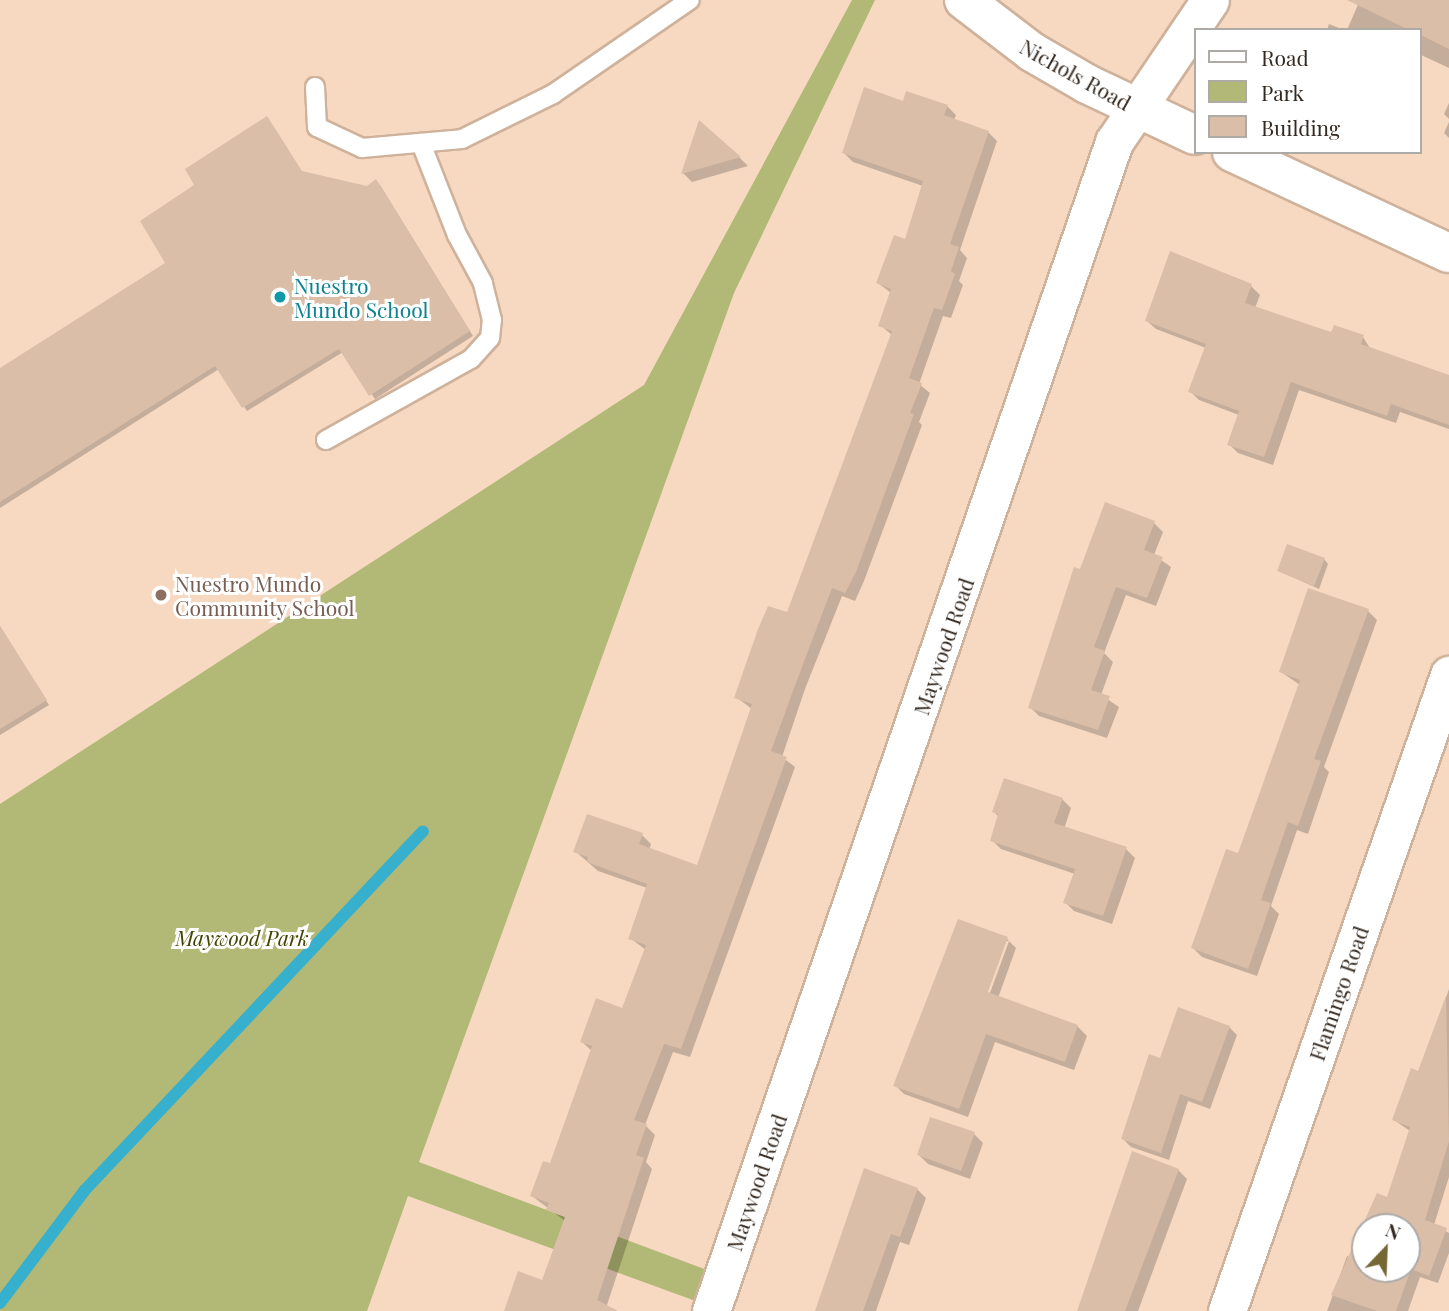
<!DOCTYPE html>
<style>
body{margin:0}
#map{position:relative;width:1449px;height:1311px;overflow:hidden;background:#f7d9c2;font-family:"Playfair Display",serif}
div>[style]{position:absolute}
.green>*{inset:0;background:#b2b875}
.shadow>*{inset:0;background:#0003}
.stream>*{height:12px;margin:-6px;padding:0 6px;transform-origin:6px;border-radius:6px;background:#37b0ce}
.building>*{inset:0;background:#dbbea8}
.roads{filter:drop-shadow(2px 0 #ceb29b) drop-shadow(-2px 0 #ceb29b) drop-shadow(0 2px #ceb29b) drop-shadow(0 -2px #ceb29b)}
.lane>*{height:18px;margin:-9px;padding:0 9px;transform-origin:9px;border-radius:9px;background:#fff}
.street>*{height:37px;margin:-18.5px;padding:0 18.5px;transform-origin:18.5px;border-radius:18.5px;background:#fff}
.secondary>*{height:38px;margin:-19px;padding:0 19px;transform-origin:19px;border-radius:19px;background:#fff}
.dots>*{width:19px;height:19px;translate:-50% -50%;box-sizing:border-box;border:4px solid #fff;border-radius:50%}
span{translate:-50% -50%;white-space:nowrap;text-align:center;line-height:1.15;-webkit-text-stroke:6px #fff;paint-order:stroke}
.street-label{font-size:21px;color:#352a21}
.culture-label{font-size:21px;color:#0d838f}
.left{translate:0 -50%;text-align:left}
.education-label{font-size:21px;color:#785e54}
.park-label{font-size:21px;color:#434600;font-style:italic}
.legend{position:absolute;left:1194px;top:28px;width:228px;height:126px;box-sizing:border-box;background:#fff;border:2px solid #aeaaa6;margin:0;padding:9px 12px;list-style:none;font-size:21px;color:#352a21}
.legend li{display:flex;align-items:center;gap:14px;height:35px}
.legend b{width:35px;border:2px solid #aeaaa6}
.north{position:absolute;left:1351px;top:1213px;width:70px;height:70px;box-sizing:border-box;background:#fff;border:2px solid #aeaaa6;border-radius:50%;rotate:23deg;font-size:19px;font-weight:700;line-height:28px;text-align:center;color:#352a21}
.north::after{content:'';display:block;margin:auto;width:24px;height:32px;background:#766835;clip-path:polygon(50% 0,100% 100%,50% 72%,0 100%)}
</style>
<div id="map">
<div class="green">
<i style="clip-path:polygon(852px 0,875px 0,734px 293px,419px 1162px,723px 1276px,712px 1307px,408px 1196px,367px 1311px,0 1311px,0 804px,644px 385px)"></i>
</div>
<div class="shadow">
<i style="clip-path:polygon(1360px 0,1419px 0,1449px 25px,1449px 68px,1419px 54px,1419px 30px,1347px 30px)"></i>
<i style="clip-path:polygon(1329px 24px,1344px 30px,1327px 30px)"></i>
<i style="clip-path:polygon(904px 103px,947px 106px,956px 115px,954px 120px,988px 132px,997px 141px,960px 250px,967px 258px,959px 281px,963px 285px,951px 318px,943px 316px,919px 384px,930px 393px,919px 422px,922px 425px,864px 581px,855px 601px,842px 596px,805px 689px,782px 757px,795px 767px,690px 1057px,673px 1052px,645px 1125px,655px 1135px,646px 1162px,652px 1169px,605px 1311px,507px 1311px,544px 1282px,565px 1221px,532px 1196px,551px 1165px,592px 1051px,582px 1042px,623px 1010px,646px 950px,630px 938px,647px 888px,598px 871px,575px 851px,642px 835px,651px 844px,649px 850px,698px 867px,752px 709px,736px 697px,788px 614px,892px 335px,880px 325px,891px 293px,878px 283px,906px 241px,923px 186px,853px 162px,844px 153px)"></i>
<i style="clip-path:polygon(1449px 103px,1449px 119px,1444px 114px)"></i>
<i style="clip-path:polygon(1449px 122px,1449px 138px,1444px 133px)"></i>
<i style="clip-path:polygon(700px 123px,740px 158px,748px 166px,692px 182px,683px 173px)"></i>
<i style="clip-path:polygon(303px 173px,367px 188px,380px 185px,473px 336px,375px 399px,343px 352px,247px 411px,219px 369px,0 508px,0 370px,167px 264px,196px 185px)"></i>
<i style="clip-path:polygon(1251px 286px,1260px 295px,1255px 308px,1332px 335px,1335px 327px,1363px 337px,1371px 350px,1449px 377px,1449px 429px,1400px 412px,1396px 423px,1299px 390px,1273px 465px,1238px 453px,1229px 444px,1239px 415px,1199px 400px,1190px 391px,1206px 348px,1156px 329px,1147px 321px)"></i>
<i style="clip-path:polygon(1154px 523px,1163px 532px,1154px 555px,1171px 567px,1156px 606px,1126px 595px,1104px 653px,1113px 662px,1101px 695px,1119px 707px,1107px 738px,1039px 716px,1030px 707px,1081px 571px)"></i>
<i style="clip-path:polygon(1324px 559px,1328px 564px,1319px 589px,1279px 571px)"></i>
<i style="clip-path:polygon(1368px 611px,1377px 620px,1324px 767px,1329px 772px,1308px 834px,1297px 830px,1271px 906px,1279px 914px,1257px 976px,1202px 957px,1193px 948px,1239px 855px,1300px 685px,1281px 672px)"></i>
<i style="clip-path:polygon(0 626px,49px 705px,0 735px)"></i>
<i style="clip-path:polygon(1062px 799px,1071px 808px,1064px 829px,1126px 849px,1135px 858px,1112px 924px,1074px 911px,1065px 902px,1075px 874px,1001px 849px,992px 840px,999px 817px,994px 812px)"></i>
<i style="clip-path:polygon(evenodd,959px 921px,1007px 939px,1016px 948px,998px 998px,1077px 1026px,1087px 1036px,1074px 1070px,995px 1042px,968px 1117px,904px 1094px,895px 1085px,959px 921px,1005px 941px,1009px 941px,987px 1001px,984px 1000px,1005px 941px)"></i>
<i style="clip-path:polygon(evenodd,1449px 989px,1449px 1177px,1434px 1225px,1449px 1233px,1449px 1253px,1438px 1283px,1420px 1277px,1408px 1311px,1327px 1311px,1347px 1256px,1351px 1258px,1378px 1196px,1388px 1199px,1410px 1131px,1394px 1120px,1419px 1073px,1449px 989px,1365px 1227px,1407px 1227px,1407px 1269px,1365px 1269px,1365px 1227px)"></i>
<i style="clip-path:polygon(1229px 1027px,1237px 1035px,1210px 1109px,1188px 1101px,1169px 1160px,1131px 1147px,1123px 1139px)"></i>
<i style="clip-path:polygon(974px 1134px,983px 1143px,970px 1179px,928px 1164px,919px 1155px)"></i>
<i style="clip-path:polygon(1178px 1170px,1187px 1179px,1138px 1311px,1079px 1311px)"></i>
<i style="clip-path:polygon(917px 1189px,926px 1198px,909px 1245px,900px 1242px,876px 1311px,816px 1311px)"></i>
</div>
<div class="stream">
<i style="left:0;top:1303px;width:140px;rotate:-53.1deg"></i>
<i style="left:84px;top:1191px;width:494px;rotate:-46.7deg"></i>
</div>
<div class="building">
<i style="clip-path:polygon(1347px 0,1449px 0,1449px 49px,1419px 34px,1419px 30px,1409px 30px)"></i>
<i style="clip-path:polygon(864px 87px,903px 101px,906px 91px,948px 105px,944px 115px,989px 131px,950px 244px,959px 247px,951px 271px,955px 274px,942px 310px,934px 308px,909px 378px,922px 383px,910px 413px,914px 414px,856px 572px,845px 593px,832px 588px,797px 680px,771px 751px,787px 757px,681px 1049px,664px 1044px,634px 1120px,647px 1124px,636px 1155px,644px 1158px,597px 1300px,618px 1311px,504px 1311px,518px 1271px,542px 1280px,565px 1217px,546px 1210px,549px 1203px,530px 1196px,543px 1161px,550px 1163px,592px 1046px,580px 1042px,596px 998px,622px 1008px,646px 945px,628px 939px,647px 884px,587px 862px,588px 857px,573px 852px,587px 814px,643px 833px,639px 844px,697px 865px,752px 704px,734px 698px,758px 629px,768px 606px,787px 612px,892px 331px,878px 326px,891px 289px,876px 283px,894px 235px,905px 239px,923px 181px,842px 153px)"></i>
<i style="clip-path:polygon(267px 116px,302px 171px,367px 186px,376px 179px,470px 331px,369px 396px,339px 349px,242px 408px,215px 366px,0 502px,0 368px,165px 263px,140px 221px,194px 185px,185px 169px)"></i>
<i style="clip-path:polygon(699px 120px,741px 157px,681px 174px)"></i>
<i style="clip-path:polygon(1170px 251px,1252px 284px,1245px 303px,1331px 332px,1334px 325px,1364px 335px,1361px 344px,1449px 375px,1449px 425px,1391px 404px,1387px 416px,1291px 382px,1264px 457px,1227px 445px,1239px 411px,1188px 392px,1206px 344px,1145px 321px)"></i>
<i style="clip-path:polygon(1105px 502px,1155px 521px,1144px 550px,1163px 557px,1147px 598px,1116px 587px,1094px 647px,1105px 651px,1091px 690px,1110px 696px,1098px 730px,1028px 708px,1074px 567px,1080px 569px)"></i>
<i style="clip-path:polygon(1287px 544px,1325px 558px,1314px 586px,1277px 571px)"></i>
<i style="clip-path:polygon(1308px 588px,1369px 609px,1314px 759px,1321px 761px,1298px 826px,1288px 822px,1261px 900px,1271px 903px,1248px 969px,1191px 948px,1226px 849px,1238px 853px,1300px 680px,1279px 672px)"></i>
<i style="clip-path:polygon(0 626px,47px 700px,0 729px)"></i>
<i style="clip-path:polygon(1004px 778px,1063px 798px,1054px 823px,1127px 847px,1103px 916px,1063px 903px,1075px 869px,990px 841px,998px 814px,992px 812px)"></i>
<i style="clip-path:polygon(958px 919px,1008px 937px,988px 992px,1078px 1025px,1065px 1062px,986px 1034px,959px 1109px,893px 1086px)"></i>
<i style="clip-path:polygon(evenodd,1446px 996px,1449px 1141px,1425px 1220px,1447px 1228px,1429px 1276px,1411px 1269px,1396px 1311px,1377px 1311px,1331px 1295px,1377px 1193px,1387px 1197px,1410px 1127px,1392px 1120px,1411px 1068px,1418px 1071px,1446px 996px,1365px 1227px,1407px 1227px,1407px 1269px,1365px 1269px,1365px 1227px)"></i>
<i style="clip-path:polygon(1178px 1007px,1230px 1026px,1202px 1102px,1180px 1094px,1161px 1153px,1121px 1139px,1149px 1054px,1160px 1058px)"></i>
<i style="clip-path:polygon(930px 1117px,975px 1132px,961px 1171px,917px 1155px)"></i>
<i style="clip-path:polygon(1132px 1151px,1179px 1169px,1125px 1311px,1077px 1311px)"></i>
<i style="clip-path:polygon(864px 1168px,918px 1188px,900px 1237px,891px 1234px,863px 1311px,815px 1311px)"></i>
</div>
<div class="roads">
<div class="lane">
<i style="left:315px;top:87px;width:40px;rotate:87.1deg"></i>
<i style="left:317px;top:127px;width:50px;rotate:25deg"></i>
<i style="left:362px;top:148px;width:100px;rotate:-5.1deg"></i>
<i style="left:462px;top:139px;width:102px;rotate:-26.3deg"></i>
<i style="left:553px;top:94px;width:166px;rotate:-34.5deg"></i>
<i style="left:326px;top:440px;width:166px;rotate:-29.2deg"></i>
<i style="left:471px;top:359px;width:28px;rotate:-48deg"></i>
<i style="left:490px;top:338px;width:18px;rotate:-84deg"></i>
<i style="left:492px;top:320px;width:38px;rotate:-104deg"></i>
<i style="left:483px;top:283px;width:55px;rotate:-118.4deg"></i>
<i style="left:457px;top:235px;width:99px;rotate:-111.4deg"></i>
</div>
<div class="street">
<i style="left:711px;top:1311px;width:1237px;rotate:-70.98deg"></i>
<i style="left:1114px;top:142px;width:171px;rotate:-55.9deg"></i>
<i style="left:1227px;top:1311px;width:674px;rotate:-70.76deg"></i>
</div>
<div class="secondary">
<i style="left:964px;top:0;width:86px;rotate:37.4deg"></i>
<i style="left:1032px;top:52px;width:64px;rotate:30.2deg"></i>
<i style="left:1087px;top:84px;width:119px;rotate:25.3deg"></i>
<i style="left:1232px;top:152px;width:239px;rotate:25deg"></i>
</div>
</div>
<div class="dots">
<i style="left:280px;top:297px;background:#0f9aa8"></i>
<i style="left:161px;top:595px;background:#8d6e63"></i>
</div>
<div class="street-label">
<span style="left:1076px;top:74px;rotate:29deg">Nichols Road</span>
<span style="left:943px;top:646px;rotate:-71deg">Maywood Road</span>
<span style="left:1338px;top:993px;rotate:-71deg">Flamingo Road</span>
<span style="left:756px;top:1182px;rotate:-71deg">Maywood Road</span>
</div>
<div class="culture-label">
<span class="left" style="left:294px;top:297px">Nuestro<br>Mundo School</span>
</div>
<div class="education-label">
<span class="left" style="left:175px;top:595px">Nuestro Mundo<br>Community School</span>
</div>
<div class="park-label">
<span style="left:242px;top:937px">Maywood Park</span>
</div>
<ul class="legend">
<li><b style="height:9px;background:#fff"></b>Road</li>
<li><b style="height:19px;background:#b2b875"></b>Park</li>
<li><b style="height:19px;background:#dbbea8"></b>Building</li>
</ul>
<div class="north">N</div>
</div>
